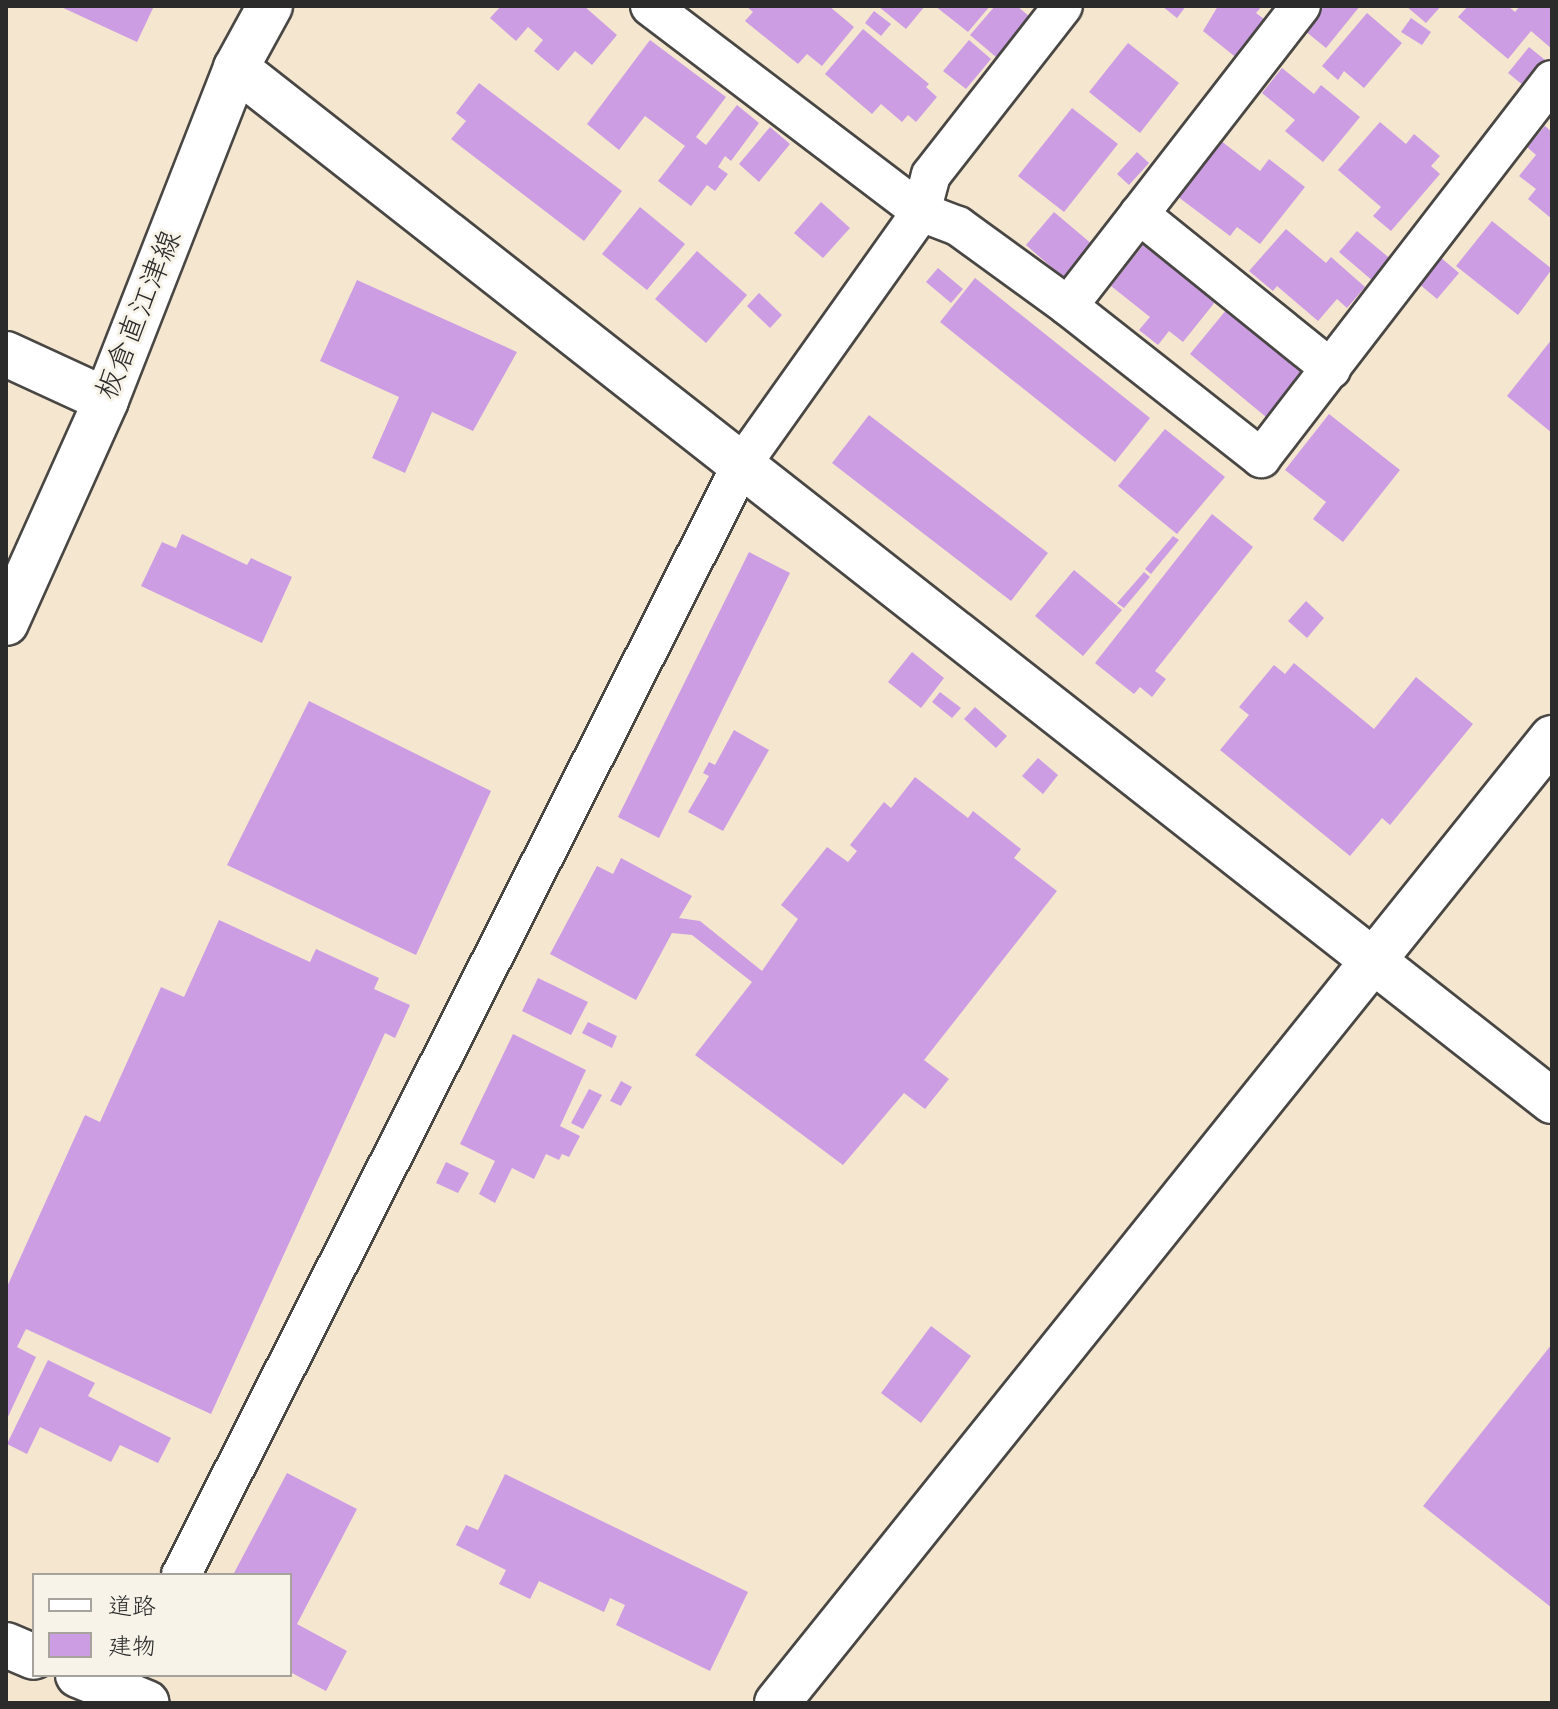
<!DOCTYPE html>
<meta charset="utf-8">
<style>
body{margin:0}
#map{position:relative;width:1558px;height:1709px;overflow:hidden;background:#f5e6d0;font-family:"Architects Daughter","Klee One",sans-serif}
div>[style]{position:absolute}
.building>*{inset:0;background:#cc9de3}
.roads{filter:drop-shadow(2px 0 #494744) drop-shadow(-2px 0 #494744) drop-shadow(0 2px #494744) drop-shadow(0 -2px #494744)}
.minor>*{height:38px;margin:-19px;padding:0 19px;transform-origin:19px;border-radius:19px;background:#fff}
.tertiary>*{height:44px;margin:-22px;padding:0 22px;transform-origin:22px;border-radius:22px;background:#fff}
.secondary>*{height:44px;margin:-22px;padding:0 22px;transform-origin:22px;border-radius:22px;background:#fff}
span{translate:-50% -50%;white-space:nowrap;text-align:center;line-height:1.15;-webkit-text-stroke:6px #f7f3e8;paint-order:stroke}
.street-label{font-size:30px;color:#2b2b2b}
.frame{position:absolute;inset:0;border:8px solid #2b2b2b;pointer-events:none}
.legend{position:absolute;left:32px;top:1573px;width:260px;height:104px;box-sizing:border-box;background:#f7f3e8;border:2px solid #a5a39c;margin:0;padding:10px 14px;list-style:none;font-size:24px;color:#2b2b2b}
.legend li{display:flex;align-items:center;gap:16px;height:40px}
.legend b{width:40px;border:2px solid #a5a39c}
</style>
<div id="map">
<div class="building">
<i style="clip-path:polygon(59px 6px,154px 6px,137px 42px)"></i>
<i style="clip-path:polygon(501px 6px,584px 6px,617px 35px,592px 65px,575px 51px,558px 71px,534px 51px,543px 40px,528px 27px,516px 41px,490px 18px)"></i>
<i style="clip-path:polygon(746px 6px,829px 6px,854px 27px,822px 66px,807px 54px,798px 64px,745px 21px,753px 12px)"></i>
<i style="clip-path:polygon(878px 6px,925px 6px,906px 29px)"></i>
<i style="clip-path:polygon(935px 6px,990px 6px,968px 32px)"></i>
<i style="clip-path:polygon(995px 6px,1017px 6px,1030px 17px,996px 57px,970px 35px)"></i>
<i style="clip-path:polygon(1162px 6px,1186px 6px,1177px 18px)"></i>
<i style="clip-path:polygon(1218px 6px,1262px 6px,1256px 13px,1268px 22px,1238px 59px,1203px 31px)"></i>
<i style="clip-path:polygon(1324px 6px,1360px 6px,1326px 48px,1304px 30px)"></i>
<i style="clip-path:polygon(1406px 6px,1441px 6px,1426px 23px)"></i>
<i style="clip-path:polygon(1468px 6px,1508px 6px,1515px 12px,1520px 6px,1552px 6px,1552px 49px,1531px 31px,1508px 59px,1458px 17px)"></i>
<i style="clip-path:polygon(874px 11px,891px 24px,881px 36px,865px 23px)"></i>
<i style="clip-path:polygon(1367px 13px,1402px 43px,1364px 88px,1344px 71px,1338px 80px,1322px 66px)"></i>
<i style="clip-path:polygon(1411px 18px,1431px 32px,1422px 45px,1401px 32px)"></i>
<i style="clip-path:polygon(863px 29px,929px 84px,926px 87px,937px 97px,916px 122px,908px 115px,902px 122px,881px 104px,872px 114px,825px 74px)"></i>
<i style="clip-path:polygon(650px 40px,726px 97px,696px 137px,706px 145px,737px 105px,759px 123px,731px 161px,725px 156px,718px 167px,728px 174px,715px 191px,707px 185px,691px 206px,658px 181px,685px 146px,645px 116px,619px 150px,587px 124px)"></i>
<i style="clip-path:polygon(969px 40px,991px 59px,966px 89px,943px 71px)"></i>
<i style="clip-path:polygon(1128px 43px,1179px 83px,1140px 133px,1089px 92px)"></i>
<i style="clip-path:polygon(1529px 47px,1550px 64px,1529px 90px,1508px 73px)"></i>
<i style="clip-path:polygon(1282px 68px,1314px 94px,1321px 85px,1360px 117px,1323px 162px,1285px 131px,1295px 120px,1262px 93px)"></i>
<i style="clip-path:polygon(479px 83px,622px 191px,584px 241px,451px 139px,466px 121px,456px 113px)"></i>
<i style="clip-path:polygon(1072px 108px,1118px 144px,1064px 212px,1018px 176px)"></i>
<i style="clip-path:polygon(1380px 122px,1406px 144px,1414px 134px,1440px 156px,1431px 166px,1440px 174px,1391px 231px,1373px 216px,1381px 207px,1338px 170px)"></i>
<i style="clip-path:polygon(1545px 126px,1552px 132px,1552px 219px,1528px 199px,1536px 189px,1519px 176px,1536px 155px,1527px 147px)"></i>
<i style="clip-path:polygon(770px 127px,790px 144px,759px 182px,739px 164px)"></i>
<i style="clip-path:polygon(1216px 137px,1260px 171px,1269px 159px,1305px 187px,1260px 244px,1237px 227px,1230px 236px,1173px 193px)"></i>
<i style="clip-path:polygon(1137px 152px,1149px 163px,1129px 185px,1117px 174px)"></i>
<i style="clip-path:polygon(821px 202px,850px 228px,823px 258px,794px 233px)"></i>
<i style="clip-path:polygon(640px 207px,685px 244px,647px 290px,602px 254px)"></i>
<i style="clip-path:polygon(1054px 212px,1093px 245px,1065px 279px,1026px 245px)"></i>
<i style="clip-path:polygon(1492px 221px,1552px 269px,1518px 315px,1456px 266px)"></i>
<i style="clip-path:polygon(1286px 229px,1326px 263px,1331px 257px,1365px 287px,1347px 308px,1337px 299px,1318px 321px,1277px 286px,1273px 291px,1249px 271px)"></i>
<i style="clip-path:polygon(1357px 231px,1393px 261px,1374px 282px,1339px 252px)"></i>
<i style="clip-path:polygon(1143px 245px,1215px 302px,1183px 342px,1169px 331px,1158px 345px,1139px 330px,1150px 317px,1111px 286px)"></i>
<i style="clip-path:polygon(697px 251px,747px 295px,706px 343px,655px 299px)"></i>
<i style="clip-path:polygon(1440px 257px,1459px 273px,1437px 299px,1418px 283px)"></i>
<i style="clip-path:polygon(938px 268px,963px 289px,951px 303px,926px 282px)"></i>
<i style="clip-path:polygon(975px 278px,1150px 418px,1115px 462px,940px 322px)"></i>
<i style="clip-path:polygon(357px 280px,517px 352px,473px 431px,432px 412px,405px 473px,372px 458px,399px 397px,320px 361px)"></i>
<i style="clip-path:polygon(759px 293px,782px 315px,770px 328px,747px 306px)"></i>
<i style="clip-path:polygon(1227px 309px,1304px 372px,1266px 417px,1190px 354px)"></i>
<i style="clip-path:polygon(1552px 339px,1552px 433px,1507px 396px)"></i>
<i style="clip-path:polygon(1329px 414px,1400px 470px,1343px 542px,1313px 519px,1326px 502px,1285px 470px)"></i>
<i style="clip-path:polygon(869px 415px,1048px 553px,1011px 601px,832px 463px)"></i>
<i style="clip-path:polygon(1165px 429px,1225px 477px,1177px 534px,1118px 486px)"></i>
<i style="clip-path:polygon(1212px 514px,1253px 547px,1155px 671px,1166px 679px,1152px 697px,1140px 687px,1134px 694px,1095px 663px)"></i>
<i style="clip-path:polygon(182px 534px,247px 565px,251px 558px,292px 577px,262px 643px,141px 586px,162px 542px,176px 548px)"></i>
<i style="clip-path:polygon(1173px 536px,1179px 540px,1151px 574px,1145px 569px)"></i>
<i style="clip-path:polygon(749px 552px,790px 573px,659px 838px,618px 817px)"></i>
<i style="clip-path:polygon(1074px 570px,1122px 610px,1083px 656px,1035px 616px)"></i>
<i style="clip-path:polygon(1144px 572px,1150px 577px,1124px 608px,1117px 603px)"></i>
<i style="clip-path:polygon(1306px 601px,1324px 618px,1307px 638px,1288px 621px)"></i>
<i style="clip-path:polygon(912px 652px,944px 678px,921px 708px,888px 682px)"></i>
<i style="clip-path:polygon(1294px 663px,1374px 729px,1416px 677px,1473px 724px,1390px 825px,1382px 818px,1350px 856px,1220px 750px,1249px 715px,1239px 707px,1274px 665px,1285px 674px)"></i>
<i style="clip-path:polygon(940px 692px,961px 708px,952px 718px,932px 702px)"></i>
<i style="clip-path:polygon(309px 701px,491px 791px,416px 955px,227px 865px)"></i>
<i style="clip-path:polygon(975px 707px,1007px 736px,996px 748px,964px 719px)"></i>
<i style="clip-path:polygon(734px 730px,769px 750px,723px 831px,688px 812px,709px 776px,703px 773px,709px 762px,715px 765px)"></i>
<i style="clip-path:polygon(1038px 758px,1058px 775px,1043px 794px,1022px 776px)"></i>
<i style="clip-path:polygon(915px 777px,968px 818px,973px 811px,1021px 849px,1014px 858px,1057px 891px,924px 1060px,949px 1079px,925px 1109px,904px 1093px,843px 1165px,695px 1055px,752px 982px,692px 935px,672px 933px,636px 1000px,550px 954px,597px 866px,613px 874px,621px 858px,692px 896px,679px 918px,700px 921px,762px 971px,798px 919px,781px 905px,827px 847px,848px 862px,857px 851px,850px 845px,884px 802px,891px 808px)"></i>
<i style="clip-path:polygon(219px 920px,310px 962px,316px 949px,379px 978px,374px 989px,410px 1005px,395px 1038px,385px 1033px,211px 1414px,26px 1329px,17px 1347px,36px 1357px,6px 1421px,6px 1289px,85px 1115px,100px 1122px,161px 987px,184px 997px)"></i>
<i style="clip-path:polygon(538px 978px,588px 1002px,571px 1035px,522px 1011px)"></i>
<i style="clip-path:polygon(588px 1022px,617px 1036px,612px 1048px,582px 1033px)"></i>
<i style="clip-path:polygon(513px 1034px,586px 1070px,560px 1126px,580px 1136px,569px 1157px,562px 1154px,559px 1160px,546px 1154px,534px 1179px,512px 1168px,495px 1203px,479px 1194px,495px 1161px,460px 1144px)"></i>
<i style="clip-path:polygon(621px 1081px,632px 1087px,621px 1106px,610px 1101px)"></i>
<i style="clip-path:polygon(589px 1089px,602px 1095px,583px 1129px,571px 1123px)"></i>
<i style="clip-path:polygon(446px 1162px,469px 1173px,458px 1193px,436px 1183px)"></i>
<i style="clip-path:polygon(931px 1326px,971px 1356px,921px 1423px,881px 1393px)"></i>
<i style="clip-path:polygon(1552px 1344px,1552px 1608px,1423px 1506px)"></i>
<i style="clip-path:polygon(48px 1360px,95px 1383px,88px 1396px,171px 1438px,158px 1463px,120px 1445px,111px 1462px,40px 1427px,27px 1454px,7px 1444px)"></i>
<i style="clip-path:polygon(287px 1473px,357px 1509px,297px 1624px,347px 1651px,326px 1691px,290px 1672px,290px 1575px,233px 1575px)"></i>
<i style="clip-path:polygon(505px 1474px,748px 1592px,710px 1671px,616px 1625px,625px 1605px,610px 1598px,604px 1612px,539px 1581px,530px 1599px,499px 1584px,506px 1570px,456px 1545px,466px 1525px,478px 1530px)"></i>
</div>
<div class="roads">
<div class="minor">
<i style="left:650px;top:6px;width:340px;rotate:37.2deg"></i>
<i style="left:921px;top:212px;width:40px;rotate:21deg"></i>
<i style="left:958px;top:226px;width:136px;rotate:36deg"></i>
<i style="left:1068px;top:306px;width:246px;rotate:38.2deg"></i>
<i style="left:1261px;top:458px;width:477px;rotate:-52.4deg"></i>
<i style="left:1139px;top:214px;width:247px;rotate:38.9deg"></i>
<i style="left:1068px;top:306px;width:380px;rotate:-52.2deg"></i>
<i style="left:181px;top:1575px;width:1245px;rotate:-63.21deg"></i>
<i style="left:742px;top:464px;width:309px;rotate:-54.6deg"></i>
<i style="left:921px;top:212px;width:38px;rotate:-75deg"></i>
<i style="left:931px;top:175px;width:214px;rotate:-52deg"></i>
</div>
<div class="tertiary">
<i style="left:236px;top:68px;width:1673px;rotate:38.13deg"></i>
<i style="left:6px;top:354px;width:110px;rotate:24.7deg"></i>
<i style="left:6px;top:1645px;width:30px;rotate:23deg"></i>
<i style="left:78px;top:1675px;width:74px;rotate:22.1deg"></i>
<i style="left:777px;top:1703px;width:1238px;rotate:-51.23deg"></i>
</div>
<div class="secondary">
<i style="left:6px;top:623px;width:244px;rotate:-65.8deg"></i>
<i style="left:106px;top:400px;width:357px;rotate:-68.6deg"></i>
<i style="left:236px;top:68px;width:71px;rotate:-61.3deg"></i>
</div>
</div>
<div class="street-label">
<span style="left:139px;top:315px;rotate:-68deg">板倉直江津線</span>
</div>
<div class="frame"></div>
<ul class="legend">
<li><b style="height:10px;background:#fff"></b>道路</li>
<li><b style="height:22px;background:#cc9de3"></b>建物</li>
</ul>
</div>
